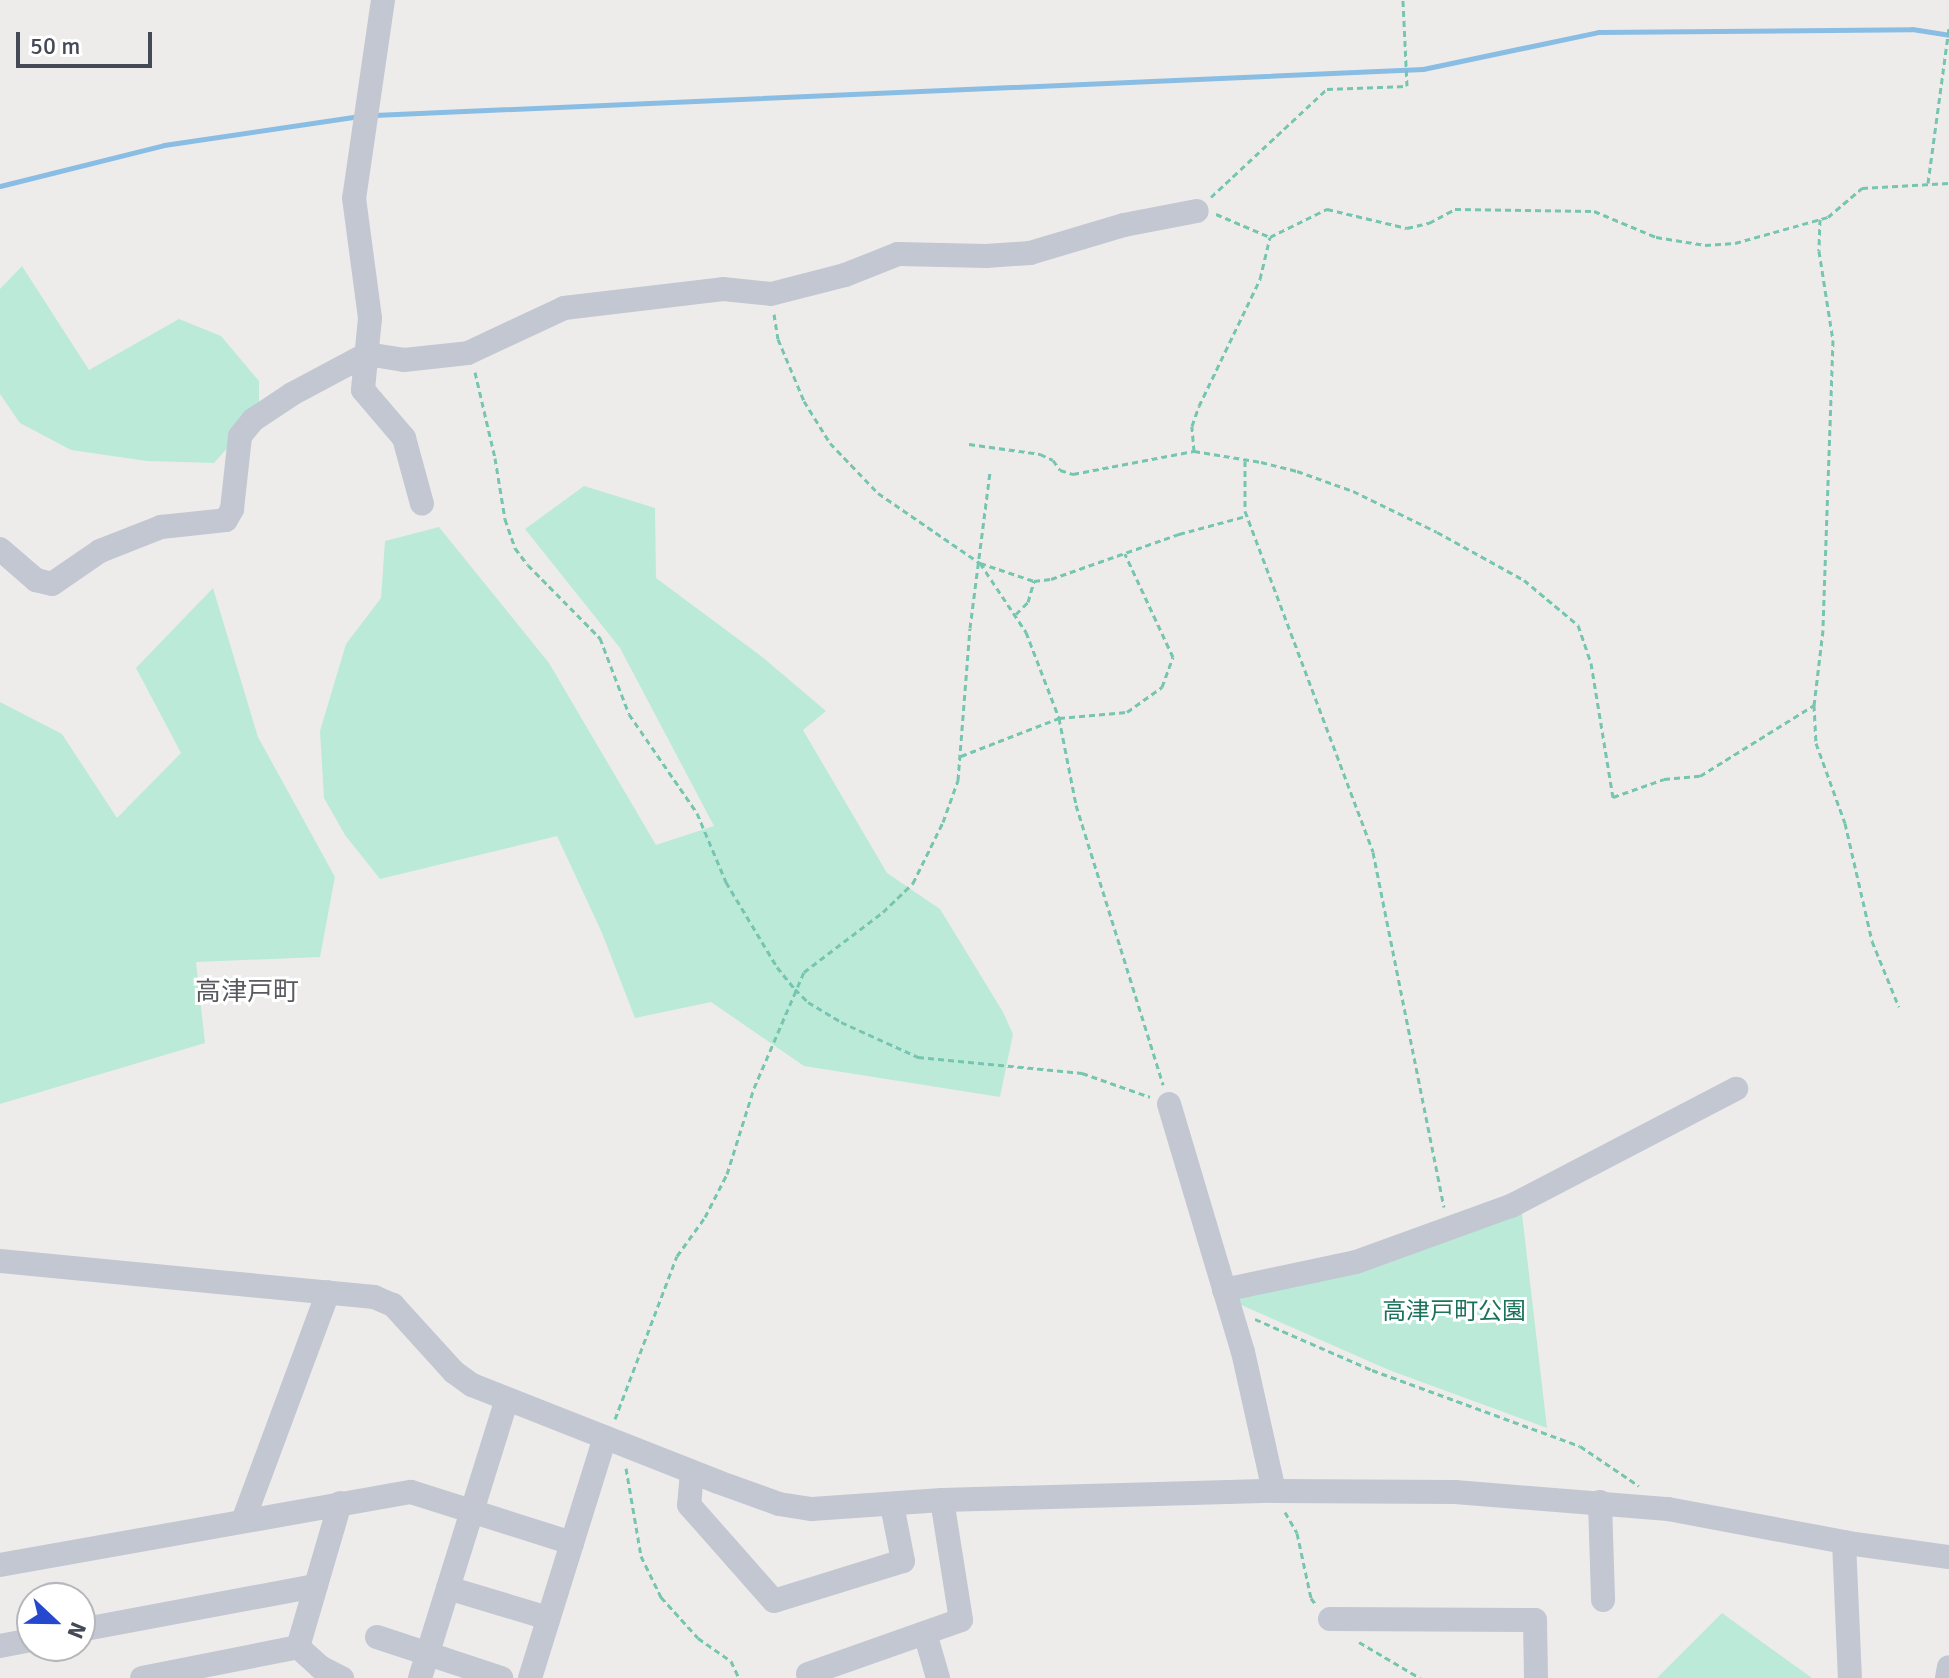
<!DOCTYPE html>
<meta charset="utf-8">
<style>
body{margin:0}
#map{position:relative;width:1949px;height:1678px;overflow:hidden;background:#eeeceb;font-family:Signika,"Noto Sans JP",sans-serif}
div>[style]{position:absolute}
.green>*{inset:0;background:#bbead8}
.stream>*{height:5px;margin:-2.5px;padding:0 2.5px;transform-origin:2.5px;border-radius:2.5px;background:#8abde4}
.path>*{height:3px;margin-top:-1.5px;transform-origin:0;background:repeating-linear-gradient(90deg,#76c5b0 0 6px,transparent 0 10px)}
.minor>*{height:24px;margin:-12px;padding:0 12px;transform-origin:12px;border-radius:12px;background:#c2c7d2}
span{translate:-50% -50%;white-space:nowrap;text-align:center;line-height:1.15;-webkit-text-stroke:6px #fff;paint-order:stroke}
.park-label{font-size:24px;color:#1c725a}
.neighbourhood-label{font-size:26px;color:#585a5f}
.north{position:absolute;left:16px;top:1582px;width:80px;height:80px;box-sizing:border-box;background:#fff;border:2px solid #b5b7bc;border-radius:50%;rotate:112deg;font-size:22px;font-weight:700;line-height:32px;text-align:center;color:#454a57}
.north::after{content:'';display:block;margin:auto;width:28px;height:36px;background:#2548ce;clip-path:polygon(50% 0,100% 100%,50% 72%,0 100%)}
.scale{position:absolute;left:16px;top:32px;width:136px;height:36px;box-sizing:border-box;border:4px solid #454a57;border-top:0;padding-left:10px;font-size:24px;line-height:28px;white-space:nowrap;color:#454a57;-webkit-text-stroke:6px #fff;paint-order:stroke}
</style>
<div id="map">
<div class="green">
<i style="clip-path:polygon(22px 266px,89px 370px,179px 319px,221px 336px,259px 381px,259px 413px,214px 463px,147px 461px,71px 450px,20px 423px,0 394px,0 289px)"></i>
<i style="clip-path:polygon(584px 486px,655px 508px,656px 578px,761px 656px,826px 711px,803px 730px,887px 873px,940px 909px,1003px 1012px,1013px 1034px,1000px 1097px,804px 1066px,711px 1002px,635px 1018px,602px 933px,557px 836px,380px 879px,345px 835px,324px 798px,320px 731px,346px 644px,381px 598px,385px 541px,439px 527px,549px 663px,656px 845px,714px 826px,620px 648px,525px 529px)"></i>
<i style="clip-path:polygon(213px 588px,258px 737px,335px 877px,320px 957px,196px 962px,205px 1043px,0 1104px,0 702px,62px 734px,117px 818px,181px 753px,136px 668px)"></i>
<i style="clip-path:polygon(1521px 1205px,1547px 1428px,1389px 1370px,1239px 1304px,1236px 1289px)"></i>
<i style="clip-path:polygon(1722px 1613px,1812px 1678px,1657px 1678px)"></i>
</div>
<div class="stream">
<i style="left:374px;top:115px;width:1050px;rotate:-2.51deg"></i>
<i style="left:1423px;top:69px;width:179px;rotate:-11.9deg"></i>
<i style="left:1598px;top:32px;width:314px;rotate:-0.5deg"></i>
<i style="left:1912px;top:29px;width:37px;rotate:9deg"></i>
<i style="left:0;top:186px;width:169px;rotate:-14deg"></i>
<i style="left:164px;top:145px;width:198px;rotate:-8.4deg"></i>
</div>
<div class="path">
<i style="left:1928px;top:183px;width:156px;rotate:-82.3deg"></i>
<i style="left:1211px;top:197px;width:158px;rotate:-43deg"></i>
<i style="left:1327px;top:89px;width:80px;rotate:-2.1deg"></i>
<i style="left:1407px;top:86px;width:86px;rotate:-92.7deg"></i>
<i style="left:1216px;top:214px;width:59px;rotate:23.1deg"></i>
<i style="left:1270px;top:237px;width:64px;rotate:-26.2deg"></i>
<i style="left:1327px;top:209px;width:82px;rotate:13.4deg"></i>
<i style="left:1407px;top:228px;width:23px;rotate:-13deg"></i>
<i style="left:1429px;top:223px;width:30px;rotate:-28deg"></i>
<i style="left:1455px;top:209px;width:139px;rotate:0.8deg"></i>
<i style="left:1594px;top:211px;width:67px;rotate:22.8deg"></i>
<i style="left:1656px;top:237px;width:50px;rotate:9.3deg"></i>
<i style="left:1705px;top:245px;width:30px;rotate:-4deg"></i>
<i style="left:1735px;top:243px;width:97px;rotate:-15.6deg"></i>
<i style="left:1828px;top:217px;width:45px;rotate:-40.5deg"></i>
<i style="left:1862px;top:188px;width:87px;rotate:-3.3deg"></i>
<i style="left:1820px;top:219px;width:32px;rotate:92deg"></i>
<i style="left:1819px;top:251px;width:90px;rotate:81.1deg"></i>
<i style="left:1833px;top:340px;width:290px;rotate:92deg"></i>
<i style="left:1823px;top:630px;width:76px;rotate:96.8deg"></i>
<i style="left:1814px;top:705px;width:38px;rotate:87deg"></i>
<i style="left:1816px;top:743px;width:85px;rotate:70.1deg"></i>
<i style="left:1845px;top:823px;width:121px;rotate:77.1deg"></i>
<i style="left:1872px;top:941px;width:71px;rotate:67.8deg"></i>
<i style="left:774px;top:314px;width:25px;rotate:81deg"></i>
<i style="left:778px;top:339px;width:67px;rotate:67.2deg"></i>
<i style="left:804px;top:401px;width:49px;rotate:58.2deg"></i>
<i style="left:830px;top:443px;width:69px;rotate:46.2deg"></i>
<i style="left:878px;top:493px;width:124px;rotate:34.5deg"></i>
<i style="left:980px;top:563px;width:83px;rotate:56.3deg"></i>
<i style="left:1026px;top:632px;width:92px;rotate:69deg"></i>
<i style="left:1059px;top:718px;width:89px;rotate:78.9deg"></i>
<i style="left:1076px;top:805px;width:293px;rotate:72.7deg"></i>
<i style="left:475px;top:372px;width:88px;rotate:76.9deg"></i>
<i style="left:495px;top:458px;width:62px;rotate:80.7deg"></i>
<i style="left:505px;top:519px;width:31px;rotate:71deg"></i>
<i style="left:515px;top:548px;width:21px;rotate:53deg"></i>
<i style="left:528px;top:565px;width:103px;rotate:45.4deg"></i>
<i style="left:600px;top:638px;width:81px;rotate:69.1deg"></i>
<i style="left:629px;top:714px;width:120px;rotate:55.5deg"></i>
<i style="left:697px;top:813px;width:75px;rotate:67.2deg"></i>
<i style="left:726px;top:882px;width:99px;rotate:59deg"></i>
<i style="left:777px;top:967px;width:28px;rotate:51deg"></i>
<i style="left:795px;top:989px;width:18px;rotate:45deg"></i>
<i style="left:808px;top:1002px;width:39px;rotate:31deg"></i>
<i style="left:841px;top:1022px;width:85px;rotate:24.4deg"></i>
<i style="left:918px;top:1057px;width:165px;rotate:5.6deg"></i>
<i style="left:1082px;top:1073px;width:72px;rotate:19.4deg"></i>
<i style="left:969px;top:444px;width:72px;rotate:8deg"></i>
<i style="left:1040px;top:454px;width:14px;rotate:25deg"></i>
<i style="left:1053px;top:460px;width:12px;rotate:55deg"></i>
<i style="left:1060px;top:470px;width:14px;rotate:17deg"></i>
<i style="left:1073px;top:474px;width:123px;rotate:-10.8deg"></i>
<i style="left:1194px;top:451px;width:68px;rotate:9.3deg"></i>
<i style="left:1261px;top:462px;width:37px;rotate:14deg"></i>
<i style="left:1297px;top:471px;width:59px;rotate:19.7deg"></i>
<i style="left:1353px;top:491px;width:93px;rotate:26deg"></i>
<i style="left:1437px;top:532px;width:99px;rotate:28.9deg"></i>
<i style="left:1524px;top:580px;width:70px;rotate:39.8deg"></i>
<i style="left:1578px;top:625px;width:40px;rotate:71.1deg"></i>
<i style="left:1591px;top:663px;width:136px;rotate:80.7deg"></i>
<i style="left:1613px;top:797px;width:54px;rotate:-19.4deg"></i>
<i style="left:1664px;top:779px;width:36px;rotate:-5deg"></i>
<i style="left:1700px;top:776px;width:134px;rotate:-31.9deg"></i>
<i style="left:1194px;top:451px;width:25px;rotate:-95deg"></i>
<i style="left:1192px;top:426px;width:21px;rotate:-71deg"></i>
<i style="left:1199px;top:406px;width:141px;rotate:-64.3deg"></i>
<i style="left:1260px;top:279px;width:43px;rotate:-76.6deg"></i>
<i style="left:1245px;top:461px;width:50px;rotate:90deg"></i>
<i style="left:1245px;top:511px;width:364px;rotate:69.4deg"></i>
<i style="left:1373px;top:852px;width:362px;rotate:78.7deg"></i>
<i style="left:980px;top:563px;width:57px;rotate:18.4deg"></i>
<i style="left:1034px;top:581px;width:17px;rotate:-7deg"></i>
<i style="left:1051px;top:579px;width:136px;rotate:-19.4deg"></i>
<i style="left:1179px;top:534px;width:69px;rotate:-15deg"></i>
<i style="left:1016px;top:614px;width:17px;rotate:-45deg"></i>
<i style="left:1028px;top:602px;width:22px;rotate:-74deg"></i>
<i style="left:961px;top:756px;width:105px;rotate:-21.2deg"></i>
<i style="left:1059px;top:718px;width:68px;rotate:-5deg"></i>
<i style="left:1127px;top:712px;width:43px;rotate:-35.5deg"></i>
<i style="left:1162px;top:687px;width:32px;rotate:-70deg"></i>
<i style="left:1173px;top:657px;width:114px;rotate:-115deg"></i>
<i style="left:1255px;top:1319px;width:128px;rotate:23.6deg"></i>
<i style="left:1372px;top:1370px;width:221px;rotate:20.1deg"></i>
<i style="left:1580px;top:1446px;width:71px;rotate:34.1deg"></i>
<i style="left:615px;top:1419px;width:174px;rotate:-69.2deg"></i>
<i style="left:677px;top:1256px;width:48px;rotate:-54.3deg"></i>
<i style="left:705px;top:1217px;width:48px;rotate:-62.9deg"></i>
<i style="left:727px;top:1174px;width:90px;rotate:-72.6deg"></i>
<i style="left:754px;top:1088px;width:126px;rotate:-66.7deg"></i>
<i style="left:804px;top:972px;width:99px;rotate:-37.2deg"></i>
<i style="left:883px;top:912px;width:42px;rotate:-44deg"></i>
<i style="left:913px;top:883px;width:68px;rotate:-63.8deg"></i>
<i style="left:943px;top:822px;width:45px;rotate:-70.3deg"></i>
<i style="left:958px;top:780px;width:152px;rotate:-85.5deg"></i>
<i style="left:970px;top:628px;width:158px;rotate:-82.7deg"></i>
<i style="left:626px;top:1468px;width:89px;rotate:80.3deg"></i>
<i style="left:641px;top:1556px;width:46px;rotate:64deg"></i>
<i style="left:661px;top:1597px;width:55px;rotate:47.9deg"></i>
<i style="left:698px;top:1638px;width:40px;rotate:34.9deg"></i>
<i style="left:731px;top:1661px;width:19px;rotate:65deg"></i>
<i style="left:1285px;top:1512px;width:24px;rotate:60deg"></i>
<i style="left:1297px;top:1533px;width:66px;rotate:77.8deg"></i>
<i style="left:1311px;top:1598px;width:10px;rotate:53deg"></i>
<i style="left:1359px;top:1642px;width:71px;rotate:30.5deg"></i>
</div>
<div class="minor">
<i style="left:383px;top:0;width:200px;rotate:98.3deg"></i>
<i style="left:354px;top:198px;width:121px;rotate:82.4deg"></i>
<i style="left:370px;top:318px;width:72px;rotate:95.6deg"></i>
<i style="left:363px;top:390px;width:63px;rotate:49.5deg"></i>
<i style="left:404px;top:438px;width:68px;rotate:74.7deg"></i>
<i style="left:0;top:549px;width:48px;rotate:40.7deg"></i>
<i style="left:36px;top:580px;width:16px;rotate:14deg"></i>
<i style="left:52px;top:584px;width:58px;rotate:-34.5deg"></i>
<i style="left:100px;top:551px;width:66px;rotate:-21.5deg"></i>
<i style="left:161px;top:527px;width:65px;rotate:-6.1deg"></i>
<i style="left:226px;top:520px;width:13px;rotate:-61deg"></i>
<i style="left:232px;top:509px;width:73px;rotate:-83.7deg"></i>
<i style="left:240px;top:436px;width:21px;rotate:-51deg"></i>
<i style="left:253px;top:420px;width:47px;rotate:-33.7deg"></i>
<i style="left:292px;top:394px;width:85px;rotate:-28.1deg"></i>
<i style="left:367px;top:354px;width:37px;rotate:9deg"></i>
<i style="left:404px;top:360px;width:64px;rotate:-6.2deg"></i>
<i style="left:468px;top:353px;width:106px;rotate:-25.1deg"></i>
<i style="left:564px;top:308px;width:160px;rotate:-6.8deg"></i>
<i style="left:723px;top:289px;width:48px;rotate:5.9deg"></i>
<i style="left:771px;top:294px;width:76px;rotate:-14.4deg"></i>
<i style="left:845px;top:275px;width:57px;rotate:-21.6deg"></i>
<i style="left:898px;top:254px;width:88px;rotate:1.3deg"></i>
<i style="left:986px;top:256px;width:44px;rotate:-3.9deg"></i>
<i style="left:1030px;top:253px;width:98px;rotate:-16.6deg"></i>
<i style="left:1124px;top:225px;width:74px;rotate:-10.9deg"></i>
<i style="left:1169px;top:1104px;width:259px;rotate:73.4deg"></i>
<i style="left:1243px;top:1352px;width:142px;rotate:77.4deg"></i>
<i style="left:0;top:1261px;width:376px;rotate:5.5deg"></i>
<i style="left:374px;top:1297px;width:21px;rotate:23deg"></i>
<i style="left:393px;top:1305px;width:91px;rotate:47.7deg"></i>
<i style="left:454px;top:1372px;width:22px;rotate:36deg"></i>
<i style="left:472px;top:1385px;width:264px;rotate:21.5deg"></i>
<i style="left:718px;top:1482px;width:65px;rotate:19.8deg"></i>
<i style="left:779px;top:1504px;width:33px;rotate:9deg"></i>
<i style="left:812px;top:1509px;width:130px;rotate:-4deg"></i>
<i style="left:942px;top:1500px;width:332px;rotate:-1.6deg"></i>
<i style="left:1274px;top:1491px;width:181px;rotate:0.3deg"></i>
<i style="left:1455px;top:1492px;width:214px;rotate:4.6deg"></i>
<i style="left:1668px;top:1509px;width:190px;rotate:10.6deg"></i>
<i style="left:1855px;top:1544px;width:95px;rotate:7.9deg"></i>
<i style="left:1224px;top:1290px;width:135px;rotate:-12deg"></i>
<i style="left:1356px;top:1262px;width:165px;rotate:-19.9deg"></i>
<i style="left:1511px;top:1206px;width:254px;rotate:-27.5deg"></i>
<i style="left:692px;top:1472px;width:33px;rotate:95deg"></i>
<i style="left:689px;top:1505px;width:128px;rotate:48.5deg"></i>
<i style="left:774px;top:1601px;width:135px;rotate:-17.2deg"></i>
<i style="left:903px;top:1561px;width:57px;rotate:-101.1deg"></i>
<i style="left:1600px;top:1502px;width:98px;rotate:88.2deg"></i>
<i style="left:243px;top:1521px;width:244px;rotate:-69.6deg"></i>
<i style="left:1844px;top:1542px;width:136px;rotate:87.5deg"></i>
<i style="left:0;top:1565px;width:417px;rotate:-10.1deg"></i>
<i style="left:411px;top:1492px;width:169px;rotate:17.6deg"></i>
<i style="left:448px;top:1588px;width:104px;rotate:16.7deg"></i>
<i style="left:1330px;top:1619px;width:205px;rotate:0.3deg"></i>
<i style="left:1535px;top:1620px;width:58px;rotate:89deg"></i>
<i style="left:80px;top:1630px;width:240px;rotate:-10.6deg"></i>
<i style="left:925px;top:1633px;width:47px;rotate:73.9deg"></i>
<i style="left:377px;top:1637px;width:131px;rotate:18.3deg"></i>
<i style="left:0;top:1646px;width:33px;rotate:-11deg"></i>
<i style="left:298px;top:1647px;width:150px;rotate:-73.7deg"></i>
<i style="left:298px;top:1647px;width:30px;rotate:42deg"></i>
<i style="left:320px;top:1667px;width:25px;rotate:27deg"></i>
<i style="left:808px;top:1674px;width:162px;rotate:-19.4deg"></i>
<i style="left:961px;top:1620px;width:121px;rotate:-99deg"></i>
<i style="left:142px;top:1678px;width:159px;rotate:-11.2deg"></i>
<i style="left:420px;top:1678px;width:292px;rotate:-72.7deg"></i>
<i style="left:530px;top:1678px;width:252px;rotate:-72.7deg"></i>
<i style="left:1947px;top:1678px;width:11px;rotate:-80deg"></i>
</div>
<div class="park-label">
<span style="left:1454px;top:1312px">高津戸町公園</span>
</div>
<div class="neighbourhood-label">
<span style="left:247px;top:993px">高津戸町</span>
</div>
<div class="north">N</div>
<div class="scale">50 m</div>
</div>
